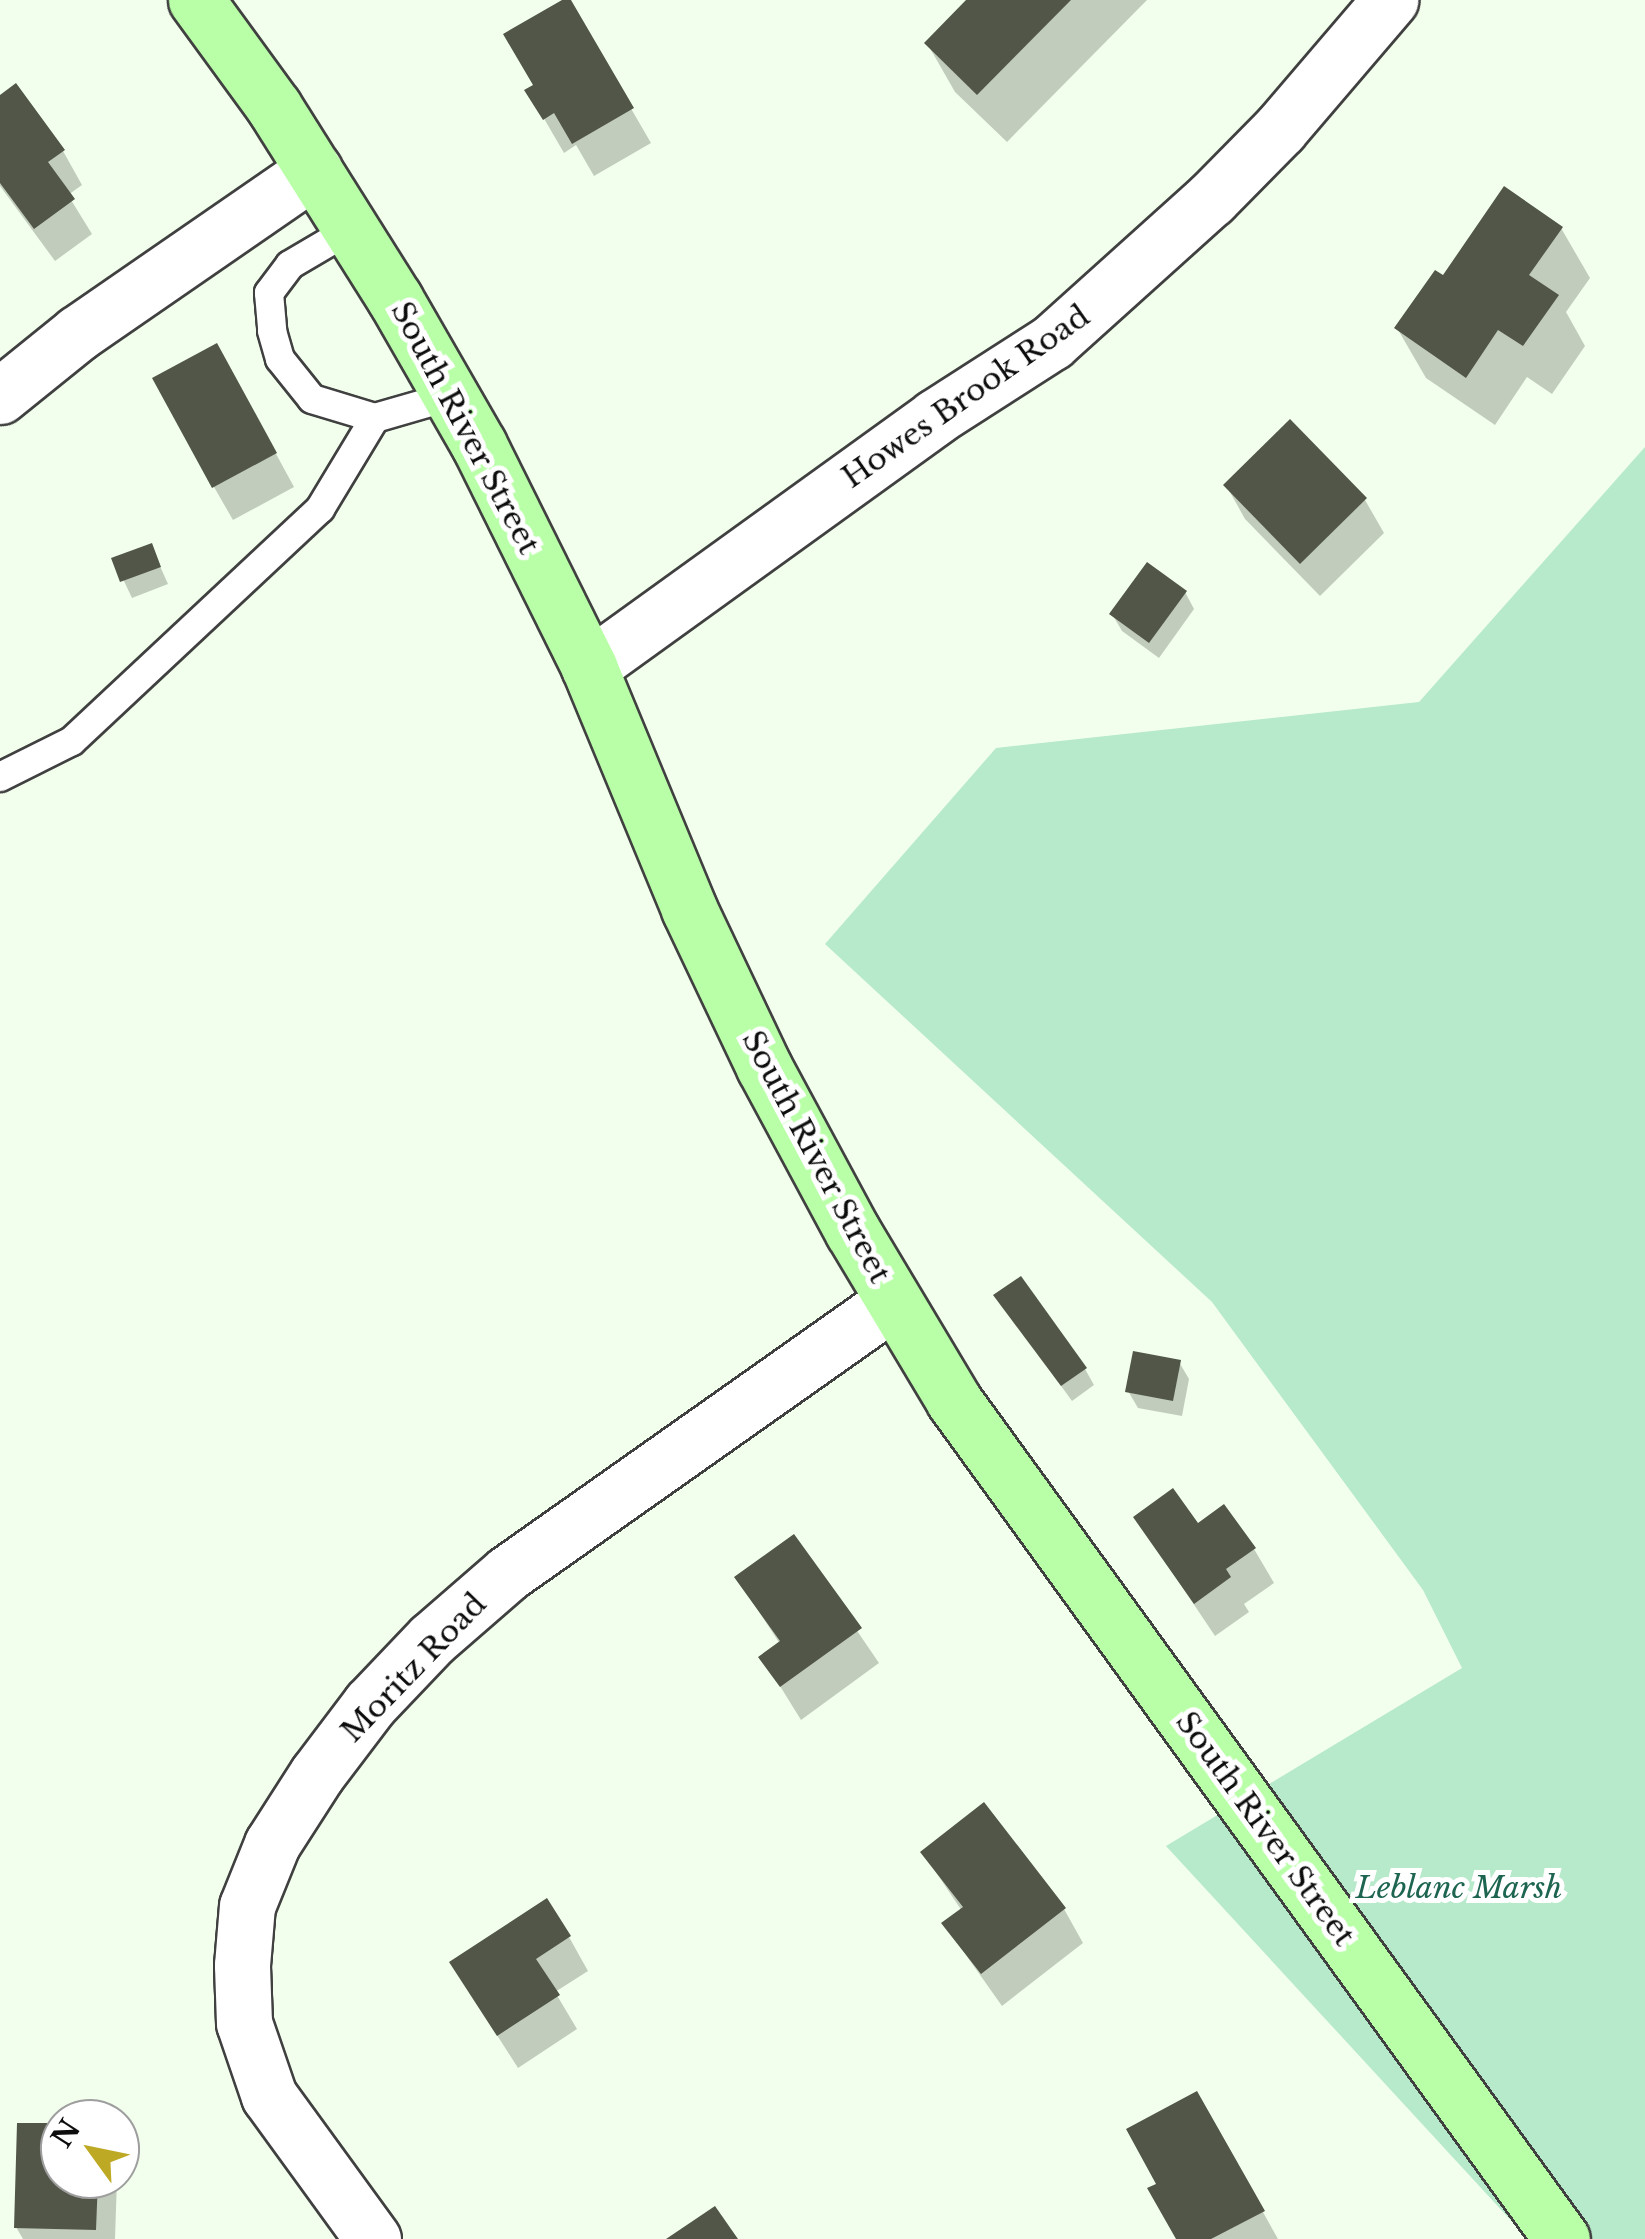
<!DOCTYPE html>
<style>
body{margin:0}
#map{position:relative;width:1645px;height:2239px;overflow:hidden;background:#f2ffed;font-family:"Libre Baskerville",serif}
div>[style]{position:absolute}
.green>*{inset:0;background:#b7e9cb}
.shadow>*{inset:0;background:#0003}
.building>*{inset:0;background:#525649}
.roads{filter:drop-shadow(2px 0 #404040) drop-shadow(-2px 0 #404040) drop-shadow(0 2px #404040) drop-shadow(0 -2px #404040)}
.lane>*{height:28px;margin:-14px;padding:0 14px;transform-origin:14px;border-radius:14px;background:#fff}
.street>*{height:55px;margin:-27.5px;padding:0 27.5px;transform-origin:27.5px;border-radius:27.5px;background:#fff}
.secondary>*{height:55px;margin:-27.5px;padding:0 27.5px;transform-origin:27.5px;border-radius:27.5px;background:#b9ffa8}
span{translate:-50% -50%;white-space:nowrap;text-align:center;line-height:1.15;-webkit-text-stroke:10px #fff;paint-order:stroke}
.street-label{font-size:30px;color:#0d0d0d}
.park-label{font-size:30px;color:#1d6550;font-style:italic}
.north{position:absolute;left:40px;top:2099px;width:100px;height:100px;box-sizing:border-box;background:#fff;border:2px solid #9e9e9e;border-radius:50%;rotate:303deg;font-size:28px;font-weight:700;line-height:40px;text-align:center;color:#0d0d0d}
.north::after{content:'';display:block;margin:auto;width:35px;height:45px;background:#bea925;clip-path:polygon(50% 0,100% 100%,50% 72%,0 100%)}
</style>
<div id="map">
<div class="green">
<i style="clip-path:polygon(1645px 447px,1645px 2239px,1528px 2239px,1166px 1846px,1462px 1668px,1423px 1590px,1212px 1302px,825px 944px,996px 748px,1419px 702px)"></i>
</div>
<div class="shadow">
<i style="clip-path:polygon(568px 0,651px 143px,594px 176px,576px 145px,564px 153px,528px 91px,536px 86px)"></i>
<i style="clip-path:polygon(970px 0,1147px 0,1007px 142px,955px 92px,927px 43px)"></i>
<i style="clip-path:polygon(0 98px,63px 151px,82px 185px,68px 195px,92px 234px,55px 261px,0 186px)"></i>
<i style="clip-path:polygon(1561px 228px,1590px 278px,1566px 312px,1585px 346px,1552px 394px,1527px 377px,1495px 425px,1426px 378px,1397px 328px,1443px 279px)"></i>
<i style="clip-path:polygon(236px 380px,294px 487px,233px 520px,214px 487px)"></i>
<i style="clip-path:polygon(1226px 485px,1365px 500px,1384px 533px,1320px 596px,1245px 519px)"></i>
<i style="clip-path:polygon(151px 546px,168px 584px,132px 598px,114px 560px)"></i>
<i style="clip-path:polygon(1185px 592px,1194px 609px,1159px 658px,1122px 631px,1112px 614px)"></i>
<i style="clip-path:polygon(996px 1296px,1085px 1369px,1094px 1385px,1072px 1401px)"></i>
<i style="clip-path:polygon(1179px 1362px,1189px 1379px,1182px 1416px,1138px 1408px,1128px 1391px)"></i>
<i style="clip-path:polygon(1136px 1518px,1197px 1526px,1254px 1549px,1274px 1583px,1244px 1604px,1249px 1612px,1215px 1636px)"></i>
<i style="clip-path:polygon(793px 1537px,879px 1663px,801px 1720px,762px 1657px,780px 1644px,737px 1578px)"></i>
<i style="clip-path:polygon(923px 1853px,1064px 1909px,1083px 1943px,1002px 2006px,944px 1924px,962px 1911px)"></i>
<i style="clip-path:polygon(569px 1937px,588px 1971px,555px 1992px,577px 2029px,518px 2068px,472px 1996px)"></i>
<i style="clip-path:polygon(1197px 2095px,1278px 2239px,1179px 2239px,1160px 2185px)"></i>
<i style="clip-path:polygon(60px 2126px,60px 2179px,117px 2179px,115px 2239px,23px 2239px,16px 2227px)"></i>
</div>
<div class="building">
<i style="clip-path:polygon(562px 0,571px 0,634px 108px,572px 144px,554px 113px,543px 120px,524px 90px,533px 85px,503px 34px)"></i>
<i style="clip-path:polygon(966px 0,1071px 0,977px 95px,924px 43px)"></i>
<i style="clip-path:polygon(16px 83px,65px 150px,48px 162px,75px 199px,34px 229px,0 183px,0 95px)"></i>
<i style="clip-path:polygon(1504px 186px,1563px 227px,1529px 275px,1559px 295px,1523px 346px,1498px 330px,1466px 378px,1394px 328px,1435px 270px,1443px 275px)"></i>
<i style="clip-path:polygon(217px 343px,277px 453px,212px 488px,152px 378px)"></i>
<i style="clip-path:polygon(1290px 419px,1367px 498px,1300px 564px,1223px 485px)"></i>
<i style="clip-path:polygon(152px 543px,161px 567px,120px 582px,111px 558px)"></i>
<i style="clip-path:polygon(1147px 562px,1187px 591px,1149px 643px,1109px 614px)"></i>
<i style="clip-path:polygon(1021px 1276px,1087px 1368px,1061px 1386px,993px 1295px)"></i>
<i style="clip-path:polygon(1133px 1351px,1181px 1360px,1173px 1401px,1125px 1392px)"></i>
<i style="clip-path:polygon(1173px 1488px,1198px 1523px,1224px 1504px,1256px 1548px,1226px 1569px,1231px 1577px,1194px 1604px,1133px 1517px)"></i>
<i style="clip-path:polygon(794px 1534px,862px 1628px,780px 1687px,758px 1657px,780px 1641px,734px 1577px)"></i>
<i style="clip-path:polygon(984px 1802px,1066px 1908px,981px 1974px,941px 1923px,963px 1907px,920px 1852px)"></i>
<i style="clip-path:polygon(547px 1898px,571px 1936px,536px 1959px,560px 1995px,497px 2036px,449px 1962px)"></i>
<i style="clip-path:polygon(1197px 2091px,1265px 2211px,1211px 2239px,1176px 2239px,1147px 2188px,1156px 2184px,1126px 2129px)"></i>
<i style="clip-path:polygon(17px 2123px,60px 2123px,60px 2179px,98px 2179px,96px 2230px,14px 2228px)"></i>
<i style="clip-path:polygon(715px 2206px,738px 2239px,666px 2239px)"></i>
</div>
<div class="roads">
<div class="lane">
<i style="left:351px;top:229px;width:71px;rotate:149.5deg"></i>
<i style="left:290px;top:265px;width:35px;rotate:127deg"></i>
<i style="left:269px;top:293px;width:38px;rotate:85deg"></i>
<i style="left:272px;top:331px;width:29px;rotate:74deg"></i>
<i style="left:280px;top:359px;width:51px;rotate:51.3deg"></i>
<i style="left:312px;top:399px;width:66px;rotate:16.8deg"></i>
<i style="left:0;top:777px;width:80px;rotate:-26.6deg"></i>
<i style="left:72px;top:741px;width:340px;rotate:-43.1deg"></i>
<i style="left:320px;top:509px;width:106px;rotate:-58.9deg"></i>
<i style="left:375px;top:418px;width:79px;rotate:-16.1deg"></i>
</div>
<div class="street">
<i style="left:0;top:396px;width:100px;rotate:-38.9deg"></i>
<i style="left:78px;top:333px;width:287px;rotate:-34.6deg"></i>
<i style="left:589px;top:667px;width:427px;rotate:-35.8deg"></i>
<i style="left:935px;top:417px;width:139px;rotate:-32.7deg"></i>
<i style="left:1052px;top:342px;width:214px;rotate:-42deg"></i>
<i style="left:1211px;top:199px;width:98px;rotate:-45.4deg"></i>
<i style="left:1280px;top:129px;width:170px;rotate:-49.5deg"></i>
<i style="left:373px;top:2239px;width:177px;rotate:-126deg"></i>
<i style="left:269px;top:2096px;width:77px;rotate:-108.9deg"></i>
<i style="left:244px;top:2023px;width:58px;rotate:-92deg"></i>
<i style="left:242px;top:1965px;width:59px;rotate:-85.2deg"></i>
<i style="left:247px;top:1906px;width:67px;rotate:-68deg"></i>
<i style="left:272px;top:1844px;width:83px;rotate:-57.3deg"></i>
<i style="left:317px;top:1774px;width:88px;rotate:-52.9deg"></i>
<i style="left:370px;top:1704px;width:90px;rotate:-46.4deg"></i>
<i style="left:432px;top:1639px;width:101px;rotate:-41deg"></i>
<i style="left:508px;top:1573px;width:471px;rotate:-35.2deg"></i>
</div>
<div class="secondary">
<i style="left:196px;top:0;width:132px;rotate:53.9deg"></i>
<i style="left:274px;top:107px;width:227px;rotate:57.8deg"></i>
<i style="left:395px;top:299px;width:168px;rotate:60.1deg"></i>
<i style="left:479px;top:445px;width:248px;rotate:63.6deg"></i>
<i style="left:589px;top:667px;width:262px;rotate:67.5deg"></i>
<i style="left:689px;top:909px;width:175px;rotate:64.6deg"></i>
<i style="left:764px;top:1067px;width:187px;rotate:61.7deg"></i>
<i style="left:853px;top:1232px;width:197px;rotate:59.1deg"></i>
<i style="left:954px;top:1401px;width:1035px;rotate:54.04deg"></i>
</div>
</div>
<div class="street-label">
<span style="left:966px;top:397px;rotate:-35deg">Howes Brook Road</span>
<span style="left:465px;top:428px;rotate:62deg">South River Street</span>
<span style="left:816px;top:1157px;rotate:62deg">South River Street</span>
<span style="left:414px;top:1668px;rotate:-46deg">Moritz Road</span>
<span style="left:1265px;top:1829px;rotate:54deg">South River Street</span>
</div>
<div class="park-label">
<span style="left:1459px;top:1888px">Leblanc Marsh</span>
</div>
<div class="north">N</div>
</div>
